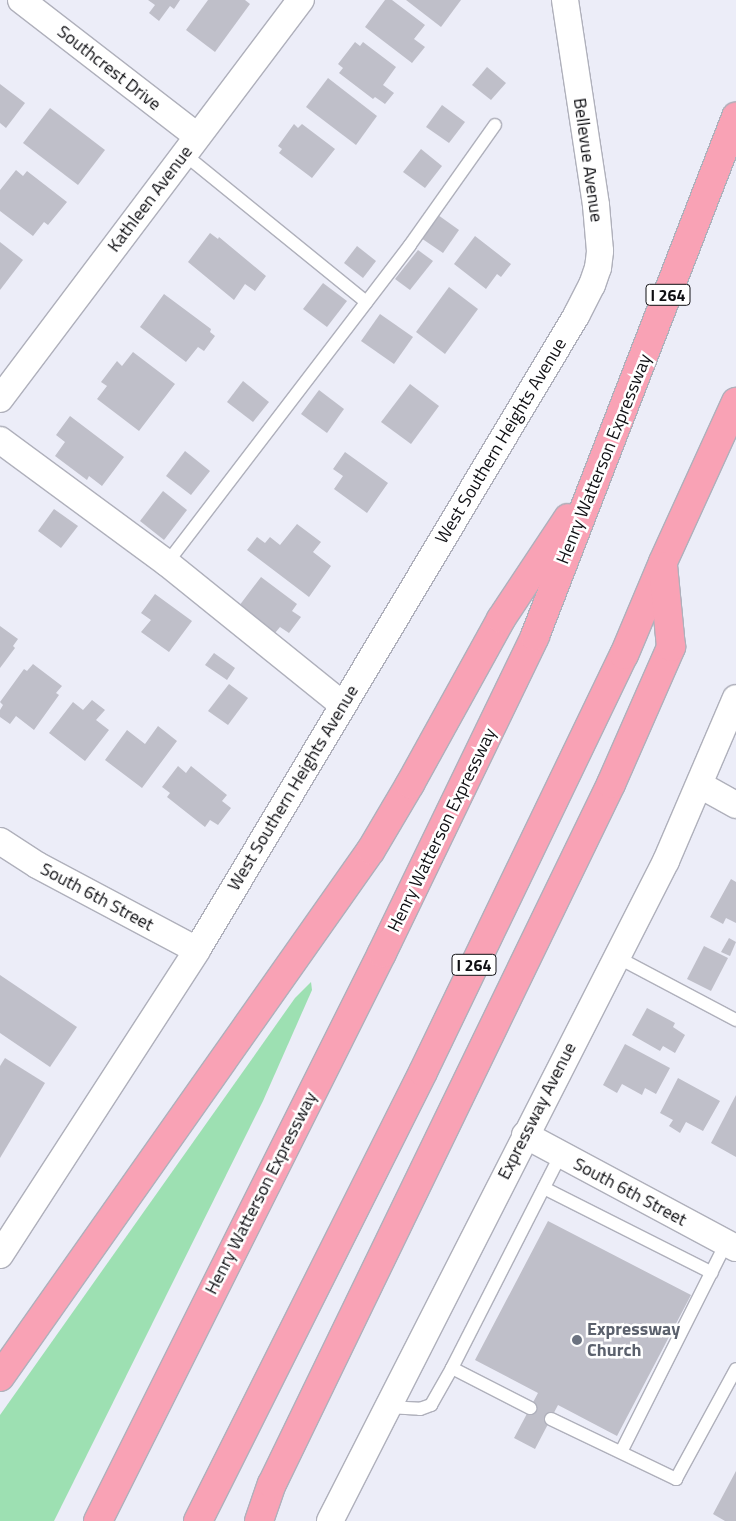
<!DOCTYPE html>
<style>
body{margin:0}
#map{position:relative;width:736px;height:1521px;overflow:hidden;background:#ecedf8;font-family:"Titillium Web",sans-serif}
div>[style]{position:absolute}
.green>*{inset:0;background:#9de0b2}
.building>*{inset:0;background:#bfbfc9}
.roads{filter:drop-shadow(1px 0 #afb0bb) drop-shadow(-1px 0 #afb0bb) drop-shadow(0 1px #afb0bb) drop-shadow(0 -1px #afb0bb)}
.lane>*{height:12px;margin:-6px;padding:0 6px;transform-origin:6px;border-radius:6px;background:#fff}
.street>*{height:26px;margin:-13px;padding:0 13px;transform-origin:13px;border-radius:13px;background:#fff}
.highway>*{height:28px;margin:-14px;padding:0 14px;transform-origin:14px;border-radius:14px;background:#f9a2b5}
.dots>*{width:14px;height:14px;translate:-50% -50%;box-sizing:border-box;border:2px solid #fff;border-radius:50%}
span{translate:-50% -50%;white-space:nowrap;text-align:center;line-height:1.15;-webkit-text-stroke:5px #fff;paint-order:stroke}
.shield-label span{padding:1px 4px;background:#fff;border:1px solid;border-radius:4px;-webkit-text-stroke-width:0}
.shield-label{font-size:16px;color:#0f0f13;font-weight:700}
.street-label{font-size:18px;color:#0f0f13}
.worship-label{font-size:18px;color:#5b616d;font-weight:700}
.left{translate:0 -50%;text-align:left}
</style>
<div id="map">
<div class="green">
<i style="clip-path:polygon(311px 982px,312px 990px,263px 1101px,54px 1521px,0 1521px,0 1415px,295px 998px)"></i>
</div>
<div class="building">
<i style="clip-path:polygon(148px 0,180px 0,174px 9px,170px 6px,159px 21px,149px 13px,155px 5px)"></i>
<i style="clip-path:polygon(208px 0,245px 0,250px 4px,215px 52px,186px 30px)"></i>
<i style="clip-path:polygon(385px 0,392px 0,425px 25px,414px 39px,425px 47px,412px 63px,365px 27px)"></i>
<i style="clip-path:polygon(406px 0,461px 0,441px 27px)"></i>
<i style="clip-path:polygon(355px 42px,360px 46px,363px 42px,396px 67px,383px 85px,394px 93px,385px 104px,375px 97px,373px 99px,339px 73px,343px 68px,338px 64px)"></i>
<i style="clip-path:polygon(487px 67px,506px 83px,491px 100px,472px 85px)"></i>
<i style="clip-path:polygon(328px 78px,377px 116px,356px 145px,306px 107px)"></i>
<i style="clip-path:polygon(0 84px,25px 103px,6px 128px,0 123px)"></i>
<i style="clip-path:polygon(442px 105px,465px 122px,449px 143px,426px 127px)"></i>
<i style="clip-path:polygon(50px 108px,105px 150px,78px 185px,23px 143px)"></i>
<i style="clip-path:polygon(294px 124px,298px 128px,302px 124px,335px 149px,312px 178px,279px 153px,282px 149px,278px 146px)"></i>
<i style="clip-path:polygon(421px 149px,442px 166px,425px 188px,403px 172px)"></i>
<i style="clip-path:polygon(16px 170px,23px 176px,27px 171px,67px 202px,48px 225px,44px 222px,33px 236px,0 211px,0 190px)"></i>
<i style="clip-path:polygon(438px 215px,459px 230px,443px 253px,421px 238px)"></i>
<i style="clip-path:polygon(210px 233px,218px 239px,219px 237px,266px 276px,255px 291px,245px 284px,234px 300px,188px 262px)"></i>
<i style="clip-path:polygon(475px 236px,511px 264px,501px 277px,497px 274px,486px 289px,454px 264px)"></i>
<i style="clip-path:polygon(0 242px,23px 260px,0 290px)"></i>
<i style="clip-path:polygon(357px 246px,376px 261px,363px 278px,344px 263px)"></i>
<i style="clip-path:polygon(418px 250px,433px 261px,410px 290px,395px 279px)"></i>
<i style="clip-path:polygon(323px 283px,347px 301px,327px 327px,303px 309px)"></i>
<i style="clip-path:polygon(449px 287px,478px 309px,445px 354px,416px 332px)"></i>
<i style="clip-path:polygon(164px 294px,211px 329px,210px 332px,215px 336px,204px 351px,198px 347px,186px 362px,140px 327px)"></i>
<i style="clip-path:polygon(380px 314px,413px 337px,394px 364px,361px 341px)"></i>
<i style="clip-path:polygon(133px 352px,175px 384px,139px 431px,97px 399px,107px 386px,101px 382px,117px 361px,122px 366px)"></i>
<i style="clip-path:polygon(243px 381px,269px 402px,253px 422px,227px 402px)"></i>
<i style="clip-path:polygon(410px 384px,439px 406px,411px 444px,381px 422px)"></i>
<i style="clip-path:polygon(319px 390px,344px 409px,327px 433px,301px 414px)"></i>
<i style="clip-path:polygon(70px 416px,124px 457px,102px 486px,89px 476px,87px 480px,55px 456px,65px 442px,56px 435px)"></i>
<i style="clip-path:polygon(185px 451px,210px 471px,191px 495px,166px 476px)"></i>
<i style="clip-path:polygon(345px 452px,388px 483px,367px 513px,334px 489px,343px 476px,333px 469px)"></i>
<i style="clip-path:polygon(163px 491px,187px 510px,164px 540px,140px 521px)"></i>
<i style="clip-path:polygon(54px 509px,78px 526px,61px 548px,38px 531px)"></i>
<i style="clip-path:polygon(297px 524px,321px 542px,313px 552px,331px 566px,309px 597px,247px 550px,257px 537px,265px 543px,270px 537px,280px 545px)"></i>
<i style="clip-path:polygon(261px 577px,297px 604px,292px 611px,301px 617px,289px 633px,280px 627px,275px 633px,239px 606px)"></i>
<i style="clip-path:polygon(155px 594px,192px 621px,169px 652px,141px 632px,151px 620px,141px 613px)"></i>
<i style="clip-path:polygon(0 626px,18px 639px,13px 646px,15px 648px,0 668px)"></i>
<i style="clip-path:polygon(214px 653px,235px 668px,227px 680px,205px 665px)"></i>
<i style="clip-path:polygon(33px 664px,62px 686px,56px 693px,59px 695px,34px 730px,16px 716px,10px 724px,0 717px,0 710px,3px 705px,0 702px,24px 669px,27px 671px)"></i>
<i style="clip-path:polygon(229px 684px,248px 698px,228px 725px,208px 711px)"></i>
<i style="clip-path:polygon(92px 700px,105px 710px,96px 720px,109px 730px,85px 761px,49px 733px,73px 702px,83px 710px)"></i>
<i style="clip-path:polygon(158px 726px,177px 741px,142px 788px,105px 760px,127px 730px,145px 744px)"></i>
<i style="clip-path:polygon(178px 766px,186px 773px,191px 766px,227px 795px,222px 801px,231px 808px,218px 825px,210px 820px,205px 827px,167px 797px,170px 793px,162px 787px)"></i>
<i style="clip-path:polygon(731px 879px,736px 882px,736px 923px,726px 918px,723px 924px,710px 917px)"></i>
<i style="clip-path:polygon(729px 938px,736px 942px,730px 956px,721px 952px)"></i>
<i style="clip-path:polygon(704px 946px,728px 958px,711px 991px,687px 979px)"></i>
<i style="clip-path:polygon(0 975px,77px 1027px,50px 1067px,0 1033px)"></i>
<i style="clip-path:polygon(647px 1008px,675px 1023px,673px 1027px,685px 1035px,675px 1053px,663px 1046px,660px 1051px,632px 1035px)"></i>
<i style="clip-path:polygon(625px 1044px,670px 1068px,656px 1094px,645px 1088px,642px 1095px,622px 1084px,617px 1093px,603px 1085px)"></i>
<i style="clip-path:polygon(5px 1058px,45px 1083px,0 1158px,0 1066px)"></i>
<i style="clip-path:polygon(678px 1078px,720px 1101px,703px 1131px,686px 1122px,680px 1133px,669px 1126px,673px 1120px,660px 1113px)"></i>
<i style="clip-path:polygon(736px 1095px,736px 1157px,711px 1143px)"></i>
<i style="clip-path:polygon(548px 1221px,691px 1295px,617px 1436px,558px 1405px,535px 1449px,514px 1438px,538px 1393px,475px 1360px)"></i>
<i style="clip-path:polygon(736px 1471px,736px 1521px,725px 1521px,713px 1514px)"></i>
</div>
<div class="roads">
<div class="lane">
<i style="left:184px;top:154px;width:235px;rotate:39.1deg"></i>
<i style="left:167px;top:563px;width:400px;rotate:-52.6deg"></i>
<i style="left:410px;top:245px;width:147px;rotate:-54.7deg"></i>
<i style="left:617px;top:957px;width:135px;rotate:27.9deg"></i>
<i style="left:544px;top:1188px;width:188px;rotate:26.8deg"></i>
<i style="left:452px;top:1368px;width:88px;rotate:27.1deg"></i>
<i style="left:387px;top:1407px;width:33px;rotate:3deg"></i>
<i style="left:420px;top:1409px;width:12px;rotate:-20deg"></i>
<i style="left:431px;top:1405px;width:43px;rotate:-60.4deg"></i>
<i style="left:452px;top:1368px;width:240px;rotate:-63deg"></i>
<i style="left:551px;top:1419px;width:139px;rotate:25.6deg"></i>
<i style="left:676px;top:1479px;width:125px;rotate:-61.4deg"></i>
<i style="left:621px;top:1452px;width:234px;rotate:-63.3deg"></i>
</div>
<div class="street">
<i style="left:21px;top:0;width:222px;rotate:37.7deg"></i>
<i style="left:0;top:399px;width:500px;rotate:-53deg"></i>
<i style="left:0;top:440px;width:207px;rotate:36.4deg"></i>
<i style="left:167px;top:563px;width:226px;rotate:38.9deg"></i>
<i style="left:700px;top:785px;width:41px;rotate:29.1deg"></i>
<i style="left:0;top:841px;width:44px;rotate:33deg"></i>
<i style="left:37px;top:865px;width:181px;rotate:28deg"></i>
<i style="left:525px;top:1135px;width:239px;rotate:28.2deg"></i>
<i style="left:0;top:1255px;width:363px;rotate:-57.1deg"></i>
<i style="left:197px;top:950px;width:739px;rotate:-59.13deg"></i>
<i style="left:576px;top:316px;width:35px;rotate:-63deg"></i>
<i style="left:592px;top:285px;width:18px;rotate:-71deg"></i>
<i style="left:598px;top:268px;width:17px;rotate:-83deg"></i>
<i style="left:600px;top:251px;width:46px;rotate:-95deg"></i>
<i style="left:596px;top:205px;width:207px;rotate:-98.6deg"></i>
<i style="left:330px;top:1521px;width:741px;rotate:-63.02deg"></i>
<i style="left:666px;top:861px;width:177px;rotate:-66.8deg"></i>
</div>
<div class="highway">
<i style="left:0;top:1377px;width:644px;rotate:-54.86deg"></i>
<i style="left:371px;top:850px;width:77px;rotate:-59.4deg"></i>
<i style="left:410px;top:784px;width:188px;rotate:-61.1deg"></i>
<i style="left:501px;top:619px;width:121px;rotate:-56.4deg"></i>
<i style="left:98px;top:1521px;width:635px;rotate:-63.43deg"></i>
<i style="left:382px;top:953px;width:352px;rotate:-64.2deg"></i>
<i style="left:535px;top:636px;width:557px;rotate:-68.83deg"></i>
<i style="left:198px;top:1521px;width:502px;rotate:-63.38deg"></i>
<i style="left:423px;top:1072px;width:463px;rotate:-64.3deg"></i>
<i style="left:624px;top:655px;width:101px;rotate:-67.2deg"></i>
<i style="left:663px;top:562px;width:176px;rotate:-65.5deg"></i>
<i style="left:259px;top:1521px;width:39px;rotate:-71deg"></i>
<i style="left:272px;top:1484px;width:778px;rotate:-64.16deg"></i>
<i style="left:611px;top:784px;width:150px;rotate:-66.3deg"></i>
<i style="left:671px;top:647px;width:81px;rotate:-95.6deg"></i>
</div>
</div>
<div class="dots">
<i style="left:577px;top:1340px;background:#6b7280"></i>
</div>
<div class="shield-label">
<span style="left:668px;top:295px">I 264</span>
<span style="left:474px;top:965px">I 264</span>
</div>
<div class="street-label">
<span style="left:109px;top:68px;rotate:38deg">Southcrest Drive</span>
<span style="left:588px;top:160px;rotate:82deg">Bellevue Avenue</span>
<span style="left:150px;top:199px;rotate:-53deg">Kathleen Avenue</span>
<span style="left:501px;top:441px;rotate:-59deg">West Southern Heights Avenue</span>
<span style="left:604px;top:459px;rotate:-68deg">Henry Watterson Expressway</span>
<span style="left:293px;top:788px;rotate:-59deg">West Southern Heights Avenue</span>
<span style="left:442px;top:830px;rotate:-64deg">Henry Watterson Expressway</span>
<span style="left:97px;top:897px;rotate:28deg">South 6th Street</span>
<span style="left:537px;top:1111px;rotate:-63deg">Expressway Avenue</span>
<span style="left:630px;top:1192px;rotate:28deg">South 6th Street</span>
<span style="left:261px;top:1193px;rotate:-63deg">Henry Watterson Expressway</span>
</div>
<div class="worship-label">
<span class="left" style="left:587px;top:1340px">Expressway<br>Church</span>
</div>
</div>
